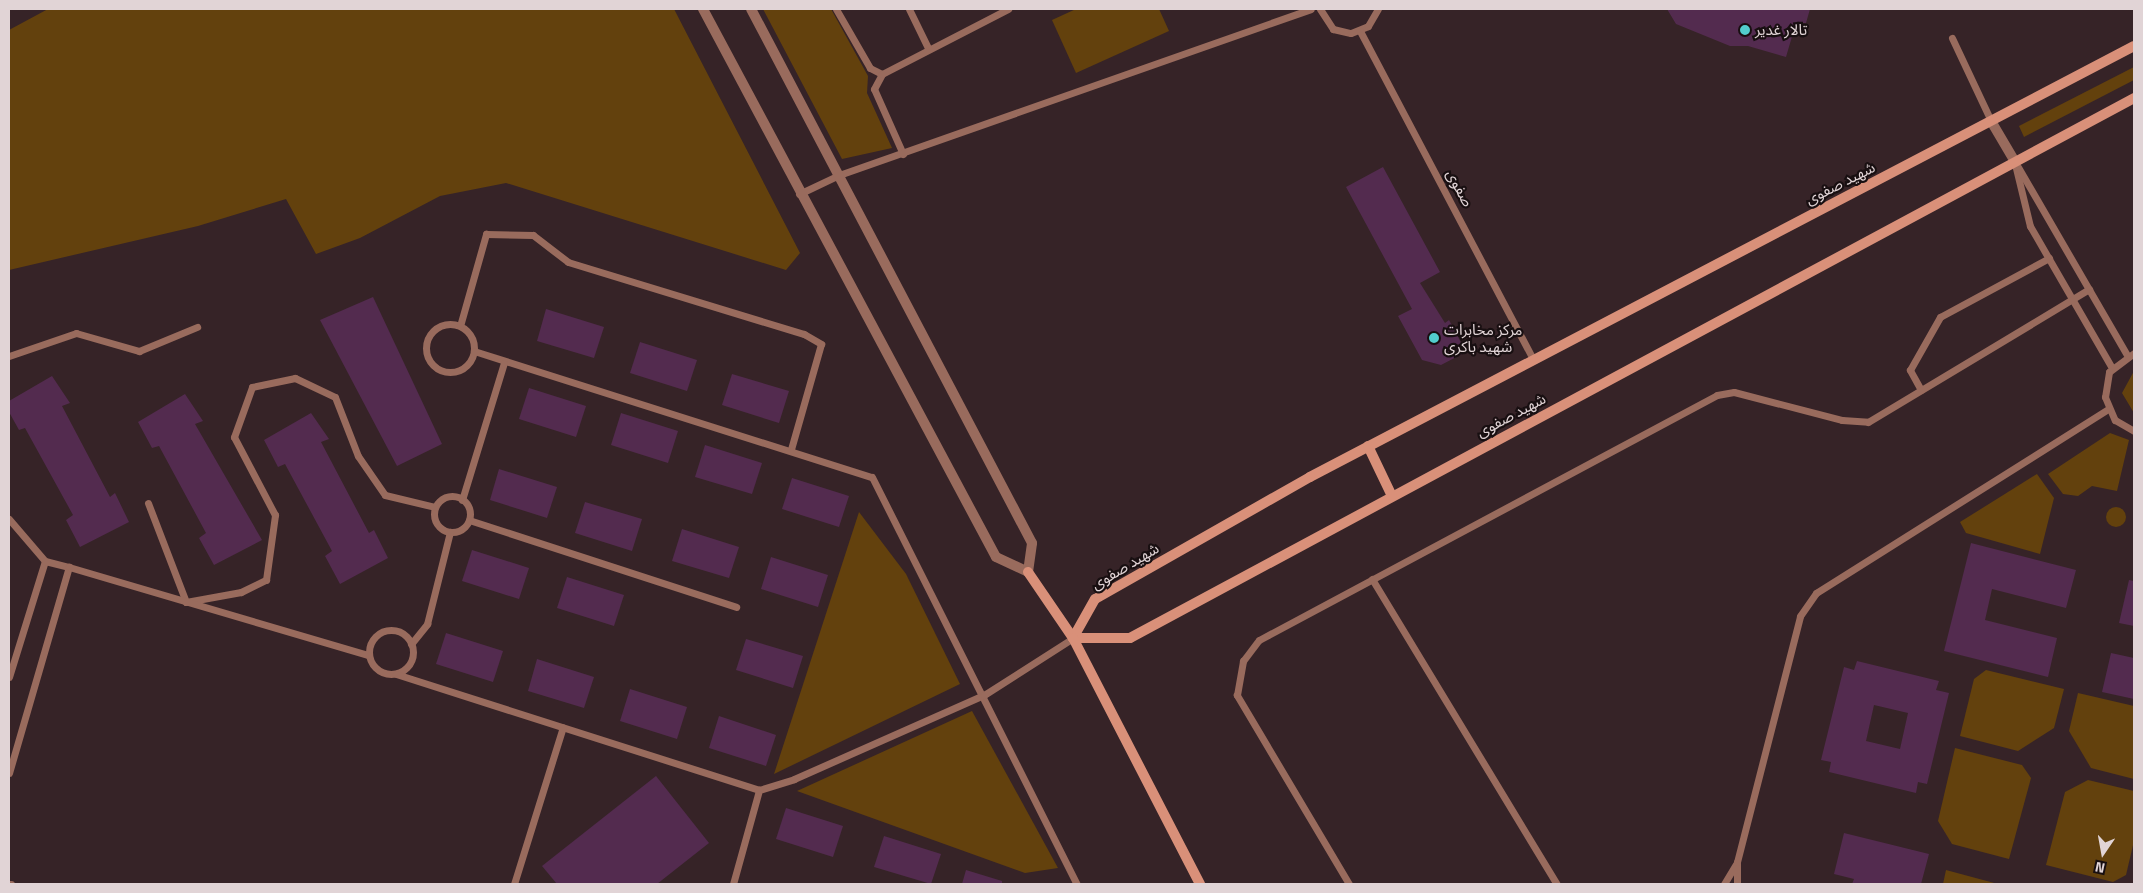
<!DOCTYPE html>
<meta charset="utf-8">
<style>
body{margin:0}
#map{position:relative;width:2143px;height:893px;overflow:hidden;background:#362327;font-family:"Titillium Web","Noto Sans Arabic",sans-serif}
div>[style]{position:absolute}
.green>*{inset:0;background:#63410d}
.round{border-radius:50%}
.building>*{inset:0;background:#532b4f}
.lane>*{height:7px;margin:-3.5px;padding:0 3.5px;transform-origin:3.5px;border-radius:3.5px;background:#996b5d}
.lane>.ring{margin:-3.5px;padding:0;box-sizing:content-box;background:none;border:7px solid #996b5d;border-radius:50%}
.street>*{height:10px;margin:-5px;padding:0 5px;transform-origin:5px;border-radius:5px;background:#996b5d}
.secondary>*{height:10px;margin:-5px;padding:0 5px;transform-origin:5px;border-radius:5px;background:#d99079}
.dots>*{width:14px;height:14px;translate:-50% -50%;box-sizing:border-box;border:2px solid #180f11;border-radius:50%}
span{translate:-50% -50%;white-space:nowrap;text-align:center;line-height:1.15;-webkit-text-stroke:4.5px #180f11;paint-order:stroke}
.poi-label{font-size:15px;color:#e1d4d6}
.left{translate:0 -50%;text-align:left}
.street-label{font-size:15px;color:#e1d4d6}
.frame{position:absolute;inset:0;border:10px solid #e1d4d6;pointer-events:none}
.north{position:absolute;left:2078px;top:828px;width:50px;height:50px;-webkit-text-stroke:4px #180f11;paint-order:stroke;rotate:192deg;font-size:14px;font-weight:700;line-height:20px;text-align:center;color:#e1d4d6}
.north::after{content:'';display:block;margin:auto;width:18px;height:22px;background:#e1d4d6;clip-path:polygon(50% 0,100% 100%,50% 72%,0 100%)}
</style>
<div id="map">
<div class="green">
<i style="clip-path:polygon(48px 9px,674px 9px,800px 253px,786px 270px,506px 183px,440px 196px,360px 238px,316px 254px,286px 199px,198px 226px,9px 270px,9px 30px)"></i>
<i style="clip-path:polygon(763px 9px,831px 9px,868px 76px,867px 93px,892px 148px,842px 159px)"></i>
<i style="clip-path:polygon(1076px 9px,1159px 9px,1169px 31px,1076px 73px,1052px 20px)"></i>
<i style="clip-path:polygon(2134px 67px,2134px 80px,2024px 137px,2019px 126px)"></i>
<i style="clip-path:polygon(2134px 371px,2134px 370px,2134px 413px,2122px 393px)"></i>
<i style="clip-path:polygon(2110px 433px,2129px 440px,2117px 491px,2092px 486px,2078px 496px,2063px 494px,2048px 474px)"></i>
<i style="clip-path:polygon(2037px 474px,2054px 498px,2040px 554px,1966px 533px,1960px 522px)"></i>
<i class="round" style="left:2106px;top:507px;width:20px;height:20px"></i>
<i style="clip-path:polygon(859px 512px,906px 574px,960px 684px,774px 774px)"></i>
<i style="clip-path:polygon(1986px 670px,2064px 689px,2054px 728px,2018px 751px,1960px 736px,1974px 679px)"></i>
<i style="clip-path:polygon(2078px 693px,2134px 706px,2134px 779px,2091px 768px,2069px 731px)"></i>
<i style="clip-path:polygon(972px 711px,1058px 868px,1025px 873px,797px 791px)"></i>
<i style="clip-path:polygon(1955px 748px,2022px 765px,2031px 778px,2009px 859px,1952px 844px,1938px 821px)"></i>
<i style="clip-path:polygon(2088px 780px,2134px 791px,2134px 841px,2126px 875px,2113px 882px,2046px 865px,2065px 792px)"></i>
<i style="clip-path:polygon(1946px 870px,1998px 884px,1943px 884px)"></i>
</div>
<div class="building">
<i style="clip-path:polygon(1667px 9px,1810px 9px,1806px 23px,1796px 23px,1786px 57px,1748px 46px,1730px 46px,1676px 24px)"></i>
<i style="clip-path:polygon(1383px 167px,1440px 272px,1420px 283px,1445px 323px,1449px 320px,1466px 352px,1441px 365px,1422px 360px,1398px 316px,1412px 309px,1346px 187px)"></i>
<i style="clip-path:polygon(373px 297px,442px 444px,397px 466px,320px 320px)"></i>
<i style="clip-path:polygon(546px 309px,604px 327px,594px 358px,537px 341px)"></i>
<i style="clip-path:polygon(640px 342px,697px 360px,687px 391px,630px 373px)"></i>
<i style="clip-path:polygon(732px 374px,789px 391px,779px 423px,722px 405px)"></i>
<i style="clip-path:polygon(52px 376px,70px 403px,62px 406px,110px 497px,115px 493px,129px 522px,80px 547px,66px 520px,73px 515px,25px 428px,19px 430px,9px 412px,9px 401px)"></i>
<i style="clip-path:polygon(529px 388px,586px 406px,576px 437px,519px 419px)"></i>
<i style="clip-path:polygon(185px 394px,203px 421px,195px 424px,262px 540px,214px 565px,199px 538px,206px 533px,159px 446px,152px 448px,138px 422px)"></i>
<i style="clip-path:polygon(311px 413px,329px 439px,321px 442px,369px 533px,374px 530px,388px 558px,340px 584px,325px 556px,332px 551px,285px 464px,278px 467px,264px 440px)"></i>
<i style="clip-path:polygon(621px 413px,678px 431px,668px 463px,611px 445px)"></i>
<i style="clip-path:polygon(705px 445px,762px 463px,752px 494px,695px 477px)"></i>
<i style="clip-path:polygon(499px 469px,557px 487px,547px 518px,490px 500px)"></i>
<i style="clip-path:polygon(792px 478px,849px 496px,839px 527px,782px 509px)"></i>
<i style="clip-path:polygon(585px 502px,642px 519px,632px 551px,575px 533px)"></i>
<i style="clip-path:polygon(682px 529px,739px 547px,729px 578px,672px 561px)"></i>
<i style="clip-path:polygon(1971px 543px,2076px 570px,2066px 608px,1992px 589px,1985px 620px,2057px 638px,2048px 677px,1944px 651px)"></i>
<i style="clip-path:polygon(472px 550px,529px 568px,519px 599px,462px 581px)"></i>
<i style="clip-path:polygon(771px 557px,828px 575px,818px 607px,761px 589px)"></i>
<i style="clip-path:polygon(567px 577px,624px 595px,614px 626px,557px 608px)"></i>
<i style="clip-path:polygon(2129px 580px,2134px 581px,2134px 626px,2119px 623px)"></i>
<i style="clip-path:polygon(446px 633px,503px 651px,493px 682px,436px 664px)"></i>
<i style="clip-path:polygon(746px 639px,803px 656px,793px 688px,736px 670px)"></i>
<i style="clip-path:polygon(2111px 653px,2134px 658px,2134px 699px,2102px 692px)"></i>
<i style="clip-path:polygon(537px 659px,594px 677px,584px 708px,528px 691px)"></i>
<i style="clip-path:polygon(evenodd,1857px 661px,1939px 681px,1936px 690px,1949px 693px,1927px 784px,1918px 782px,1916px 793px,1829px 772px,1831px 762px,1821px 760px,1844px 667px,1854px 670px,1857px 661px,1874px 705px,1908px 713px,1900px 749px,1866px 741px,1874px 705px)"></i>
<i style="clip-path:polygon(630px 689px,687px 707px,677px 739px,620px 721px)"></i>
<i style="clip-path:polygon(719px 716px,776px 735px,766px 766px,709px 748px)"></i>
<i style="clip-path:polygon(656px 776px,709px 843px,657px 884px,557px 884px,542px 866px)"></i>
<i style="clip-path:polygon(786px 808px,843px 826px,833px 857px,776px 839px)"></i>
<i style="clip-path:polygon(1844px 833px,1929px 854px,1921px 884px,1852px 884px,1854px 879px,1834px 874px)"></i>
<i style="clip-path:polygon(884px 836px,941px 854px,931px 884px,874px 867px)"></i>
<i style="clip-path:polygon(966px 870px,1002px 881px,1002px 884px,962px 884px)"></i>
</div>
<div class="lane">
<i style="left:836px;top:9px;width:68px;rotate:60deg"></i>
<i style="left:870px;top:68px;width:13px;rotate:27deg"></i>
<i style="left:909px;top:9px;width:43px;rotate:64deg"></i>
<i style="left:1320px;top:9px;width:24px;rotate:57deg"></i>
<i style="left:1333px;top:29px;width:18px;rotate:13deg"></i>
<i style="left:1351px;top:33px;width:18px;rotate:-22deg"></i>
<i style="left:1368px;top:26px;width:20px;rotate:-60deg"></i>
<i style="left:1360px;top:31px;width:371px;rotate:62.2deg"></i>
<i style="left:1952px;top:38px;width:92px;rotate:64.8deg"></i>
<i style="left:903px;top:154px;width:71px;rotate:-114deg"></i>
<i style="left:874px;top:89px;width:17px;rotate:-62deg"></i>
<i style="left:882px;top:74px;width:142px;rotate:-27.3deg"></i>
<i style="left:2014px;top:160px;width:68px;rotate:76.4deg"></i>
<i style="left:2030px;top:226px;width:164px;rotate:60deg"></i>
<i style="left:2018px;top:167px;width:217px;rotate:59.9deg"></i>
<i style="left:799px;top:194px;width:44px;rotate:-25.4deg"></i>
<i style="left:839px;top:175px;width:500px;rotate:-19.38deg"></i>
<i class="ring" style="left:426px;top:324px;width:41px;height:41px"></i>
<i style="left:460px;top:326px;width:96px;rotate:-74.2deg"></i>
<i style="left:486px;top:234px;width:47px;rotate:1.2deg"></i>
<i style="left:533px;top:235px;width:44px;rotate:37.6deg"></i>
<i style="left:568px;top:262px;width:247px;rotate:17deg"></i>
<i style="left:804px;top:334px;width:20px;rotate:30deg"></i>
<i style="left:821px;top:344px;width:109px;rotate:105.9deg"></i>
<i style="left:474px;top:351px;width:417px;rotate:17.6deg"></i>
<i style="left:872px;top:477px;width:456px;rotate:63.3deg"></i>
<i style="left:2134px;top:353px;width:31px;rotate:143deg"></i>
<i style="left:2109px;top:372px;width:25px;rotate:99deg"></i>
<i style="left:2105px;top:397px;width:25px;rotate:67deg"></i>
<i style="left:2115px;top:420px;width:22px;rotate:30deg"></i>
<i style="left:9px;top:356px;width:71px;rotate:-18.9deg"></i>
<i style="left:76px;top:333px;width:66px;rotate:15.9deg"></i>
<i style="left:139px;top:351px;width:63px;rotate:-22.5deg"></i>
<i style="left:1921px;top:390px;width:23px;rotate:-119deg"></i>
<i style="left:1910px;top:370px;width:61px;rotate:-60.5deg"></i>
<i style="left:1940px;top:317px;width:124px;rotate:-28.4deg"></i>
<i class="ring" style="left:434px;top:496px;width:29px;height:29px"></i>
<i style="left:462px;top:500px;width:143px;rotate:-73deg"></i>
<i style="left:148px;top:503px;width:106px;rotate:69deg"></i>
<i style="left:186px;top:602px;width:56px;rotate:-10.3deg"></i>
<i style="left:241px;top:592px;width:28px;rotate:-26deg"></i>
<i style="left:266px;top:580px;width:66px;rotate:-82.1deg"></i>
<i style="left:275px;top:515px;width:88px;rotate:-117.7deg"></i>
<i style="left:234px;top:437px;width:53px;rotate:-70.2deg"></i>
<i style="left:252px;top:387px;width:44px;rotate:-11.8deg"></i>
<i style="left:295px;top:378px;width:44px;rotate:25.4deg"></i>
<i style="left:335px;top:397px;width:63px;rotate:68.7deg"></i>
<i style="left:358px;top:456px;width:47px;rotate:55.3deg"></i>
<i style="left:385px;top:495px;width:51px;rotate:13.5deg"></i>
<i style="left:9px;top:519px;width:55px;rotate:49.4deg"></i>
<i style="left:469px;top:520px;width:281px;rotate:18deg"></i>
<i style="left:1372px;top:579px;width:357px;rotate:58.8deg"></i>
<i class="ring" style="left:369px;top:630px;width:37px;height:37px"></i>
<i style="left:411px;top:644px;width:26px;rotate:-51deg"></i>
<i style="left:427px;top:624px;width:95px;rotate:-76deg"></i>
<i style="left:396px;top:674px;width:381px;rotate:17.7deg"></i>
<i style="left:759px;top:790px;width:37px;rotate:-17deg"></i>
<i style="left:794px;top:779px;width:208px;rotate:-23.9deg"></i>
<i style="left:984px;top:695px;width:106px;rotate:-32.6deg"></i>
<i style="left:9px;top:677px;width:121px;rotate:-72.8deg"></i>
<i style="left:45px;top:561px;width:25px;rotate:14deg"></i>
<i style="left:9px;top:773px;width:215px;rotate:-73.8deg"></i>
<i style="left:69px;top:567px;width:312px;rotate:16.4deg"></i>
<i style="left:9px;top:884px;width:2px"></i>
<i style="left:514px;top:884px;width:164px;rotate:-72.7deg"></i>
<i style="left:733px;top:884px;width:98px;rotate:-74.5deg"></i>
<i style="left:1349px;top:884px;width:220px;rotate:-120.7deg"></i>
<i style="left:1237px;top:695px;width:35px;rotate:-80deg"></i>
<i style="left:1243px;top:661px;width:26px;rotate:-53deg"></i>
<i style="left:1259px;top:640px;width:519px;rotate:-28.14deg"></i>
<i style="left:1717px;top:395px;width:17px;rotate:-10deg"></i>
<i style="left:1734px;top:392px;width:112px;rotate:14.5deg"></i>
<i style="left:1842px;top:420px;width:26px;rotate:4deg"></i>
<i style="left:1868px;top:422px;width:258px;rotate:-31deg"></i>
<i style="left:1724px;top:884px;width:23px;rotate:-59deg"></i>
<i style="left:1737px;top:884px;width:22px;rotate:-90deg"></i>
<i style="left:1737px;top:862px;width:254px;rotate:-75.6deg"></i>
<i style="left:1800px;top:616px;width:28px;rotate:-55deg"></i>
<i style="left:1816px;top:593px;width:345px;rotate:-32.2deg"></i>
</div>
<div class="street">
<i style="left:703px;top:9px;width:621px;rotate:61.87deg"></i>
<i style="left:996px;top:557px;width:35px;rotate:25deg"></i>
<i style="left:1028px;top:572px;width:29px;rotate:-82deg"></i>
<i style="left:1032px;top:543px;width:603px;rotate:-117.75deg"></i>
<i style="left:1991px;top:121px;width:45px;rotate:59.5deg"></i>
</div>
<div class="secondary">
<i style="left:2134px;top:46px;width:930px;rotate:152.39deg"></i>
<i style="left:1310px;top:477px;width:247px;rotate:150.4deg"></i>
<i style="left:1095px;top:599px;width:45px;rotate:119.4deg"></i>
<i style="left:1073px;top:638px;width:57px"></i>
<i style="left:1130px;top:638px;width:1140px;rotate:-28.27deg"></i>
<i style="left:1368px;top:446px;width:55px;rotate:64.4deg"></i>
<i style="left:1028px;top:572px;width:80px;rotate:55.7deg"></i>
<i style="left:1073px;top:638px;width:277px;rotate:62.7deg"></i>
</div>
<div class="dots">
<i style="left:1745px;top:30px;background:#52cdcd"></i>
<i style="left:1434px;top:338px;background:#52cdcd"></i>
</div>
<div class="poi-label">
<span class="left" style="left:1755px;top:30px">تالار غدیر</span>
<span class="left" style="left:1444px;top:338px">مرکز مخابرات<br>شهید باکری</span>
</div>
<div class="street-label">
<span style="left:1840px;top:183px;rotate:-27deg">شهید صفوی</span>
<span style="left:1460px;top:188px;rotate:62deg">صفوی</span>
<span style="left:1511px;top:415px;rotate:-28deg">شهید صفوی</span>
<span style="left:1125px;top:566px;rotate:-31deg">شهید صفوی</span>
</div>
<div class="frame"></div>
<div class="north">N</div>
</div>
